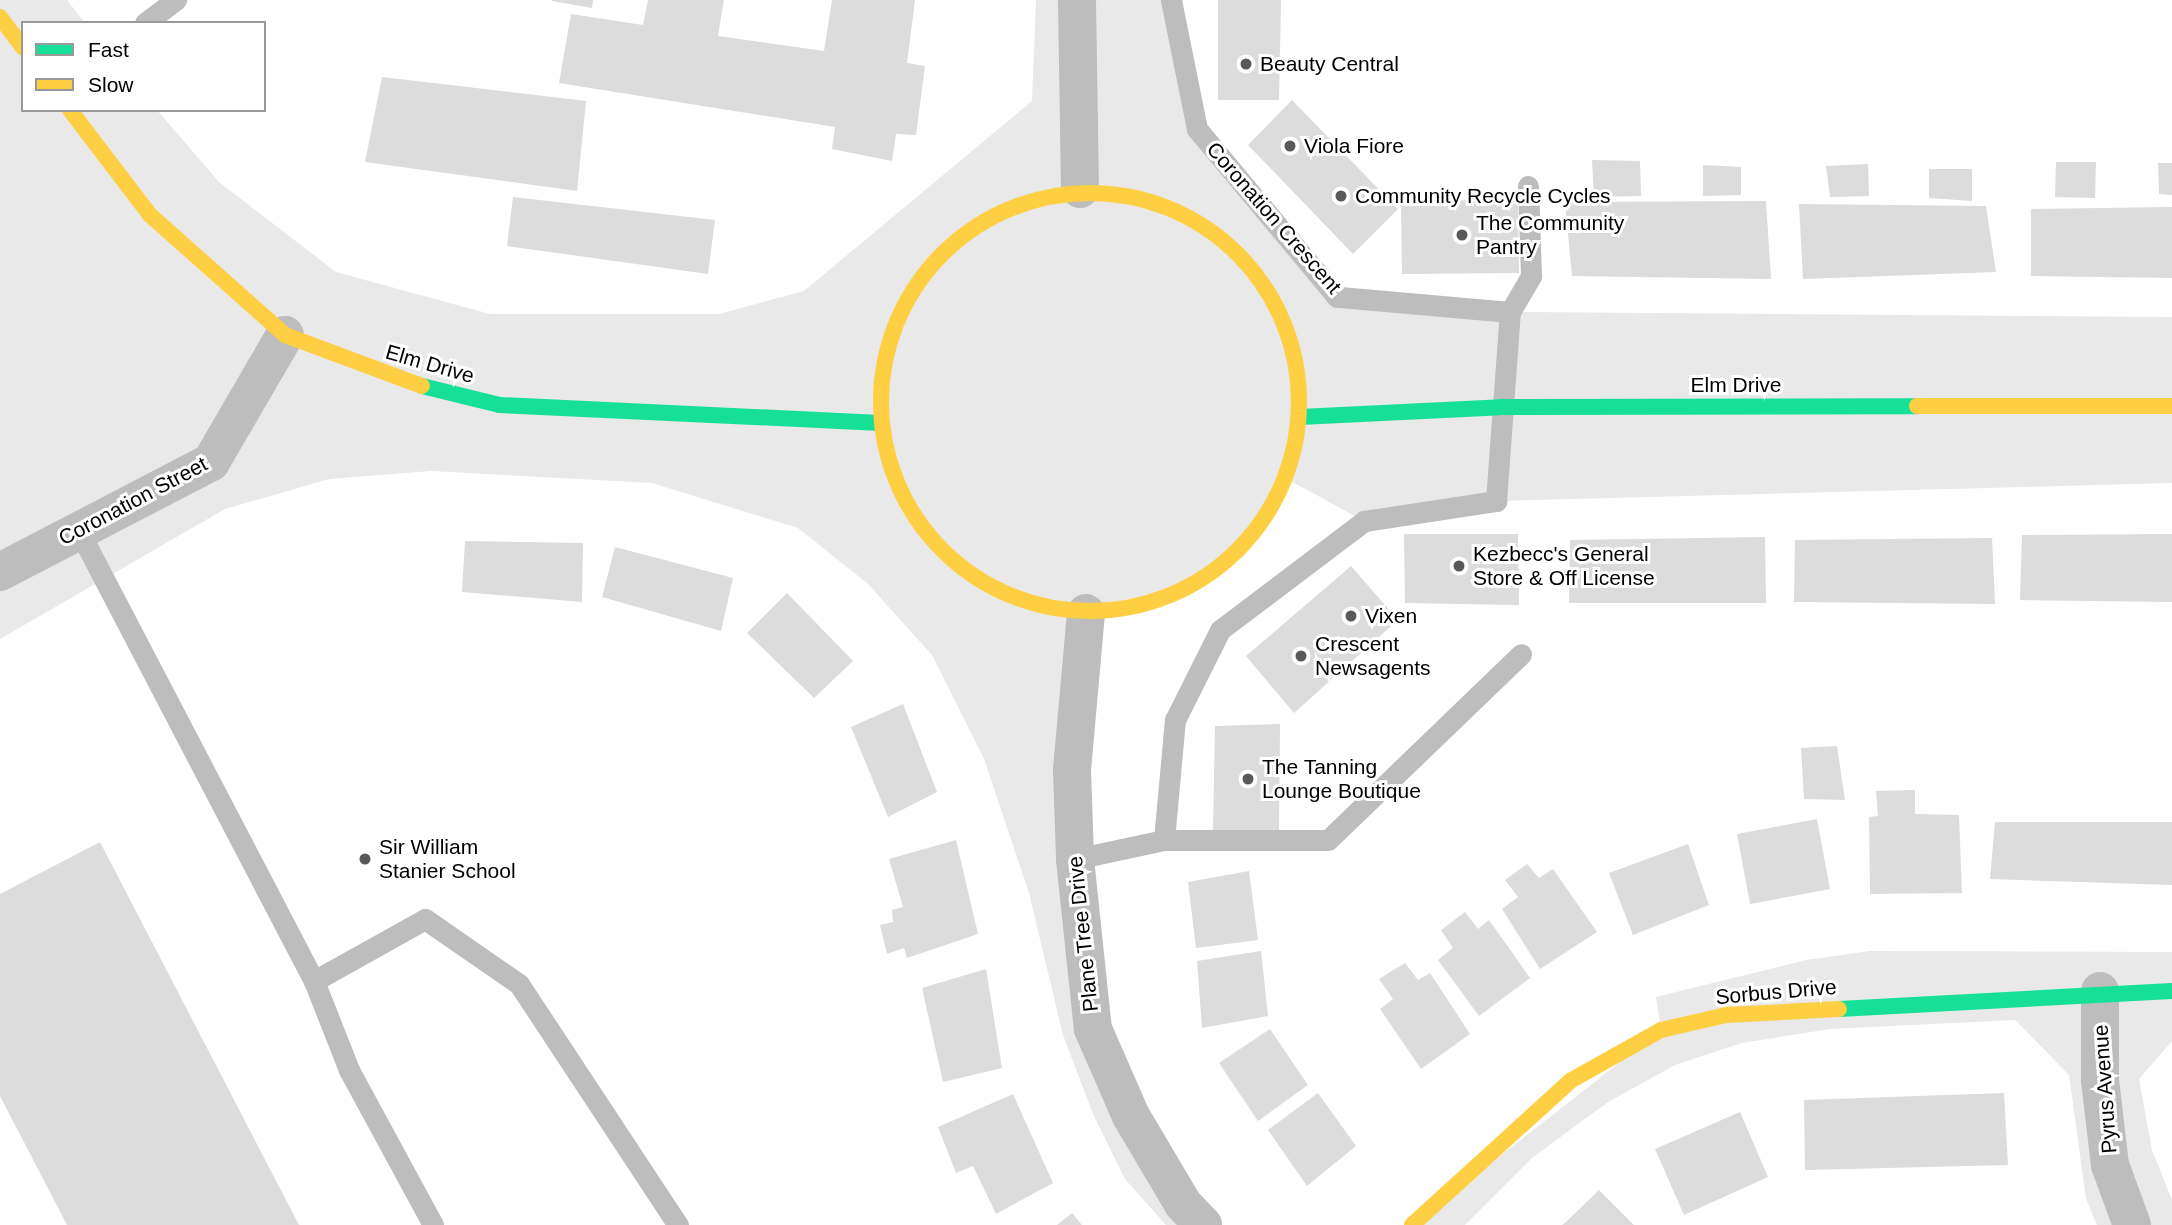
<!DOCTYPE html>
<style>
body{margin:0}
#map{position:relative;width:2172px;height:1225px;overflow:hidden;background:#fff;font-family:Arial,sans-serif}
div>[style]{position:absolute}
.green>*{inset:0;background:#e9e9e9}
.building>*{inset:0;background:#dcdcdc}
.lane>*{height:21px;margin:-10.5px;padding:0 10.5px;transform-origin:10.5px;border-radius:10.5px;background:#bdbdbd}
.street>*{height:38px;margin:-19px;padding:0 19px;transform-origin:19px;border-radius:19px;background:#bdbdbd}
.fast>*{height:16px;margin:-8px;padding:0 8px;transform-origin:8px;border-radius:8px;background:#16e098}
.slow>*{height:16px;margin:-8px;padding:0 8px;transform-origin:8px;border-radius:8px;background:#ffcf43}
.slow>.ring{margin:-8px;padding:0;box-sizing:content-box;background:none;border:16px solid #ffcf43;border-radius:50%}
.dots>*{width:19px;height:19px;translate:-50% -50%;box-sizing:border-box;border:4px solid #fff;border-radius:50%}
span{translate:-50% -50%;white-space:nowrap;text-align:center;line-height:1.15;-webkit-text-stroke:6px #fff;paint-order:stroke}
.poi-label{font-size:21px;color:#000}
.left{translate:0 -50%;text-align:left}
.street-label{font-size:21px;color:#000}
.legend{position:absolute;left:21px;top:21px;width:245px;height:91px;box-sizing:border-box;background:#fff;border:2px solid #999;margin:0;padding:9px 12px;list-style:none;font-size:21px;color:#000}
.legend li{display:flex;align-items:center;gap:14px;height:35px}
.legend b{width:35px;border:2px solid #999}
</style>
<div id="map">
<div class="green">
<i style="clip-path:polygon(0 0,67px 0,85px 23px,23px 23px,23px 110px,157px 110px,219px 182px,336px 272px,490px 314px,719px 314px,804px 291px,1032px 101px,1036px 0,1171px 0,1197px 129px,1337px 297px,1510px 312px,2172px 317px,2172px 483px,1496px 501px,1364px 521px,1287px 479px,1254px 534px,1207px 578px,1150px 604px,1086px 613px,1093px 1029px,1203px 1225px,1166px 1225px,1125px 1179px,1093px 1114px,1063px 1035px,1029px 893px,984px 759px,932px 655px,868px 584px,798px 528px,652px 483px,431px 471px,329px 479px,225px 509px,0 639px)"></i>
<i style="clip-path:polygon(1870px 951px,2172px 952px,2172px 1041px,2139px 1079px,2152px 1150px,2172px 1200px,2172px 1225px,2097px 1225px,2086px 1199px,2069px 1075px,2015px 1020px,1830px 1029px,1742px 1043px,1675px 1065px,1608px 1102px,1532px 1158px,1465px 1225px,1412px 1225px,1661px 1030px,1656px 997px,1806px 960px)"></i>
</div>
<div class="building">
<i style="clip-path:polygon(552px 0,593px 0,592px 8px,552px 1px)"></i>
<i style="clip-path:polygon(648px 0,724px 0,718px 36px,824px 51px,832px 0,915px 0,907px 63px,925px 66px,916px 135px,896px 134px,892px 161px,832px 149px,835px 127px,559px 83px,571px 14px,643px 25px)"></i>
<i style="clip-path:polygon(1218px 0,1281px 0,1279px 100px,1218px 100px)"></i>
<i style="clip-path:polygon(382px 77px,586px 101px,577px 191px,365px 162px)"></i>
<i style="clip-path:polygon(1292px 100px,1398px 209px,1353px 254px,1248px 145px)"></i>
<i style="clip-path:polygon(1592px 160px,1640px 161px,1641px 196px,1594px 197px)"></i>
<i style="clip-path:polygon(2056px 162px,2096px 162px,2095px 198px,2055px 197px)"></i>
<i style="clip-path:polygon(2158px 163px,2172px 163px,2172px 195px,2159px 194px)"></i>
<i style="clip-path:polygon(1868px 164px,1869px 196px,1830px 197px,1826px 166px)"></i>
<i style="clip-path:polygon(1703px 165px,1741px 167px,1741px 195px,1703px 196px)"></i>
<i style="clip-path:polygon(1929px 169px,1972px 169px,1972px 201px,1929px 198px)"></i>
<i style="clip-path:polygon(513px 197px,715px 220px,708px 274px,507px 246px)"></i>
<i style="clip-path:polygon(1518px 197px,1519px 273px,1402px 274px,1401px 204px)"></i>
<i style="clip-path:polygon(1766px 201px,1771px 279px,1572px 276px,1565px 202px)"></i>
<i style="clip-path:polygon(1799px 204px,1986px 206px,1996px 272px,1803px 279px)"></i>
<i style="clip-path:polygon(2172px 207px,2172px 278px,2031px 276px,2031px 209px)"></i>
<i style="clip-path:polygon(1404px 534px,1518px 534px,1519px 605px,1405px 603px)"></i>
<i style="clip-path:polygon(2172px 534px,2172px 602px,2020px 600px,2022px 535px)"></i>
<i style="clip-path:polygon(1765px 537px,1766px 603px,1569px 603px,1570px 540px)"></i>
<i style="clip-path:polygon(1992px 538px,1995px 604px,1794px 602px,1795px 540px)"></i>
<i style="clip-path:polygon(465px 541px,583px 543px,582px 602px,462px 592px)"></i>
<i style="clip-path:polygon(615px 547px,733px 578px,721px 631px,602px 597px)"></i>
<i style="clip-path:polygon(1351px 566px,1398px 620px,1294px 713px,1246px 656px)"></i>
<i style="clip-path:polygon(787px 593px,853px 661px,814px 698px,747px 633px)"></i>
<i style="clip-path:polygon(903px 704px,937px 792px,888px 817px,851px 727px)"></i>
<i style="clip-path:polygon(1280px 724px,1279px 831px,1213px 831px,1215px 726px)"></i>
<i style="clip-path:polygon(1837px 746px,1845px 800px,1804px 799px,1801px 748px)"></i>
<i style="clip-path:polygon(1915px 790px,1915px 814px,1959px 815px,1962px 893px,1870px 894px,1869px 817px,1878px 816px,1876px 791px)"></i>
<i style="clip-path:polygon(1817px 819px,1830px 889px,1750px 904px,1737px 834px)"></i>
<i style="clip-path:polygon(1995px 822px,2172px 822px,2172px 885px,1990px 879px)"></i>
<i style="clip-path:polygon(956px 840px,978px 934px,907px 958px,904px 948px,887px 954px,880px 925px,893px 922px,892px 910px,903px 907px,889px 859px)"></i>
<i style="clip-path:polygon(100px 842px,299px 1225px,67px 1225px,0 1096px,0 894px)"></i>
<i style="clip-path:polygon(1688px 844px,1709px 905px,1633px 935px,1609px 873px)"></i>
<i style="clip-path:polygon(1527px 864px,1539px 878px,1553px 869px,1597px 932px,1540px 969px,1502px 909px,1518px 897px,1505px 880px)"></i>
<i style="clip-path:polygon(1249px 871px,1258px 940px,1196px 948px,1188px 882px)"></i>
<i style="clip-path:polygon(1465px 912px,1478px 929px,1489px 920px,1530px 978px,1479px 1016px,1438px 960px,1453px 948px,1441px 930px)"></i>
<i style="clip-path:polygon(1261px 951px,1268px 1016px,1202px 1028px,1197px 961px)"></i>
<i style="clip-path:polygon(1405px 963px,1418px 980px,1430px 973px,1470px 1034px,1421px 1069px,1380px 1009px,1393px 999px,1379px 979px)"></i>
<i style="clip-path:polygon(986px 969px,1002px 1068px,943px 1082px,922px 988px)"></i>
<i style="clip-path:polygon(1270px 1029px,1308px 1085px,1258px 1121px,1219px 1063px)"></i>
<i style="clip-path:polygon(1318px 1093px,1356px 1146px,1307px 1186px,1268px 1130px)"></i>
<i style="clip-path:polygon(2004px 1093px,2008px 1165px,1805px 1170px,1804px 1100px)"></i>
<i style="clip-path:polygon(1013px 1094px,1053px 1183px,996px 1214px,973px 1166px,956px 1173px,938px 1127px)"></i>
<i style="clip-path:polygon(1740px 1112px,1768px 1177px,1684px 1215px,1655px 1149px)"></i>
<i style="clip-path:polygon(1599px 1190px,1634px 1225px,1562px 1225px,1566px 1222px)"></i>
<i style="clip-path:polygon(1072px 1213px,1082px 1225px,1057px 1225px)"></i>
</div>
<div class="lane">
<i style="left:145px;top:23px;width:39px;rotate:-37deg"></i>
<i style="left:1510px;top:312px;width:42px;rotate:-59.7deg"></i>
<i style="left:1531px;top:276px;width:90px;rotate:-91.9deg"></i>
<i style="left:79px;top:531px;width:508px;rotate:62.43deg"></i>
<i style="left:314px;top:981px;width:96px;rotate:68.5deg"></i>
<i style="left:349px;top:1070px;width:176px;rotate:61.5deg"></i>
<i style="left:1164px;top:840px;width:164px"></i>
<i style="left:1328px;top:840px;width:268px;rotate:-43.9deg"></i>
<i style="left:1075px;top:859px;width:91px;rotate:-12.1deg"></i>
<i style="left:1164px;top:840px;width:121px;rotate:-84.8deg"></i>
<i style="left:1175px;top:720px;width:101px;rotate:-63.4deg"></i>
<i style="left:1220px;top:630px;width:181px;rotate:-37.1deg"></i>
<i style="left:1364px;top:521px;width:134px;rotate:-8.6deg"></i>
<i style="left:1496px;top:501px;width:190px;rotate:-85.8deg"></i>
<i style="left:1510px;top:312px;width:174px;rotate:-175deg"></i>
<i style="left:1337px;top:297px;width:219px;rotate:-129.8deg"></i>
<i style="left:1197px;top:129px;width:132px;rotate:-101.4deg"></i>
<i style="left:314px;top:981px;width:127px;rotate:-29.2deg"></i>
<i style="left:425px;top:919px;width:114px;rotate:34.7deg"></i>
<i style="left:519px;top:984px;width:289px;rotate:56.6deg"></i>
</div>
<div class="street">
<i style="left:1077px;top:0;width:189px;rotate:89.1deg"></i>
<i style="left:0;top:572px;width:238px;rotate:-27.5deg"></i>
<i style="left:211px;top:462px;width:147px;rotate:-59.8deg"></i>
<i style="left:1086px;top:613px;width:159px;rotate:95.1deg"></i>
<i style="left:1072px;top:771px;width:88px;rotate:88deg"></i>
<i style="left:1075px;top:859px;width:171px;rotate:84deg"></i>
<i style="left:1093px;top:1029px;width:95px;rotate:66.4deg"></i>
<i style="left:1131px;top:1116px;width:102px;rotate:59.4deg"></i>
<i style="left:1183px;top:1204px;width:29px;rotate:46deg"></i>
<i style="left:2100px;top:991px;width:89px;rotate:90deg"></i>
<i style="left:2100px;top:1080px;width:86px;rotate:83.3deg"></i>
<i style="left:2110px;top:1165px;width:64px;rotate:69.9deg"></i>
</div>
<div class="fast">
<i style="left:422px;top:386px;width:80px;rotate:13.7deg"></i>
<i style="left:500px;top:405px;width:381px;rotate:2.7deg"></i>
<i style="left:1300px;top:417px;width:201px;rotate:-2.8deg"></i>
<i style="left:1501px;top:407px;width:416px;rotate:-0.1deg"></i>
<i style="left:1839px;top:1009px;width:333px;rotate:-3.1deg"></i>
</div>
<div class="slow">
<i style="left:0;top:17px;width:39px;rotate:53deg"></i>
<i style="left:70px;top:110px;width:132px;rotate:52.7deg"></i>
<i style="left:150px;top:215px;width:181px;rotate:41.6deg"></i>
<i style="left:285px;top:335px;width:146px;rotate:20.4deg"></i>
<i class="ring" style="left:881px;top:193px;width:402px;height:402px"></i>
<i style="left:1917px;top:406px;width:255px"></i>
<i style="left:1412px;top:1225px;width:214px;rotate:-42.3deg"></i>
<i style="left:1570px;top:1081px;width:104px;rotate:-29.3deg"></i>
<i style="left:1661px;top:1030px;width:67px;rotate:-13deg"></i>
<i style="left:1726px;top:1015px;width:113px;rotate:-3deg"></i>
</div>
<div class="dots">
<i style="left:1246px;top:64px;background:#595959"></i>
<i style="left:1290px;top:146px;background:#595959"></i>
<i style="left:1341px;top:196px;background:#595959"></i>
<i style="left:1462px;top:235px;background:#595959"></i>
<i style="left:1459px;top:566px;background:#595959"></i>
<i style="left:1351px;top:616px;background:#595959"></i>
<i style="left:1301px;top:656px;background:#595959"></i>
<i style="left:1248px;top:779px;background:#595959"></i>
<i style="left:365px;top:859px;background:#595959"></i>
</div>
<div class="poi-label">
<span class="left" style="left:1260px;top:64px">Beauty Central</span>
<span class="left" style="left:1304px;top:146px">Viola Fiore</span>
<span class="left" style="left:1355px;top:196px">Community Recycle Cycles</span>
<span class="left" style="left:1476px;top:235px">The Community<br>Pantry</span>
<span class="left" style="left:1473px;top:566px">Kezbecc's General<br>Store &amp; Off License</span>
<span class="left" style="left:1365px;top:616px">Vixen</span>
<span class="left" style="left:1315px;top:656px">Crescent<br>Newsagents</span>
<span class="left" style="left:1262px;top:779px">The Tanning<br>Lounge Boutique</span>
<span class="left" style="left:379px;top:859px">Sir William<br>Stanier School</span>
</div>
<div class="street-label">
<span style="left:1274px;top:218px;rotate:49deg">Coronation Crescent</span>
<span style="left:430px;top:364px;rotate:16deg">Elm Drive</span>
<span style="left:1736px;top:385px">Elm Drive</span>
<span style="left:133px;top:501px;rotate:-28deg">Coronation Street</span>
<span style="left:1083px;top:934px;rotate:-96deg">Plane Tree Drive</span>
<span style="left:1776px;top:992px;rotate:-5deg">Sorbus Drive</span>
<span style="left:2105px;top:1089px;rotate:-94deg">Pyrus Avenue</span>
</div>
<ul class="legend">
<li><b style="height:9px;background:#16e098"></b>Fast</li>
<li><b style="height:9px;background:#ffcf43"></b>Slow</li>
</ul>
</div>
